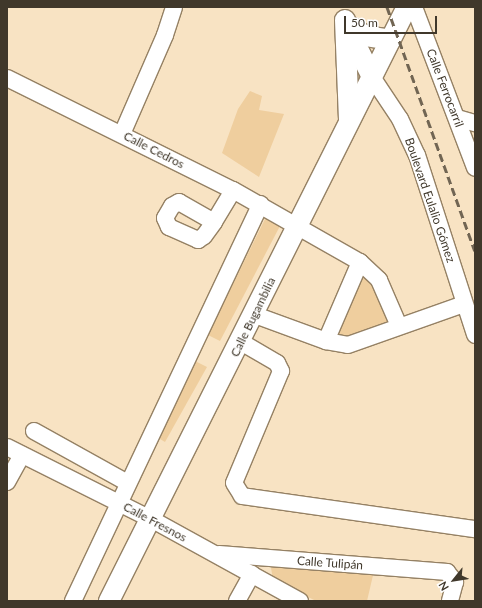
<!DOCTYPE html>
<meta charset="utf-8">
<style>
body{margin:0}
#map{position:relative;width:482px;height:608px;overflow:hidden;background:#f8e3c3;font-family:Lato,sans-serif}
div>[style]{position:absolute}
.green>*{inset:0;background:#efce9e}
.roads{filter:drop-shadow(1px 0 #958164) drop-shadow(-1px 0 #958164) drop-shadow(0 1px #958164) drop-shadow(0 -1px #958164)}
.minor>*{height:16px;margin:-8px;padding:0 8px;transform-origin:8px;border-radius:8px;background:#fff}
.major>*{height:20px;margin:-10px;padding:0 10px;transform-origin:10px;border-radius:10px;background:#fff}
.rail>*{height:3px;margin-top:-1.5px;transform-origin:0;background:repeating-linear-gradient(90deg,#716553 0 8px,transparent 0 12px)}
span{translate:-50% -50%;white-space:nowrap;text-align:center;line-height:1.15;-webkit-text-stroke:3.5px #fff;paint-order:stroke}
.street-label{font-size:12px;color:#40382b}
.frame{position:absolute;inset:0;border:8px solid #40382b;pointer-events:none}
.north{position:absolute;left:434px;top:560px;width:40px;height:40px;-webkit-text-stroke:3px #fff;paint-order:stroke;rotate:240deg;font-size:11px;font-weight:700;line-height:16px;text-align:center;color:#40382b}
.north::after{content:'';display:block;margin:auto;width:14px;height:18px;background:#40382b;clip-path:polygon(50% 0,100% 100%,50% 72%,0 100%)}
.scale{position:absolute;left:344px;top:16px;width:93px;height:18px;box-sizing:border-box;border:2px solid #40382b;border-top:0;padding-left:5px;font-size:12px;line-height:14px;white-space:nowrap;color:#40382b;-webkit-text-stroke:3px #fff;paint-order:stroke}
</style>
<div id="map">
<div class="green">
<i style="clip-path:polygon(250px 91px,262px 96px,259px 110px,284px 114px,259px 177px,222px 153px,238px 109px)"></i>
<i style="clip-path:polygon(266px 217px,281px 224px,220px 341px,208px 335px)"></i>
<i style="clip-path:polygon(361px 265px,396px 324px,351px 341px,330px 339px)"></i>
<i style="clip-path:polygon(193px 360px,207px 367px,165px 442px,155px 436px)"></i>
<i style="clip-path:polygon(275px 562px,374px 571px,367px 601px,316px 601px,273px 579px,271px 568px)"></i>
</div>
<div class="roads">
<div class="minor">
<i style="left:414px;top:7px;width:172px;rotate:69.2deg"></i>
<i style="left:372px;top:77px;width:50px;rotate:56.3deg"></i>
<i style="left:400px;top:119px;width:40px;rotate:65deg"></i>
<i style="left:417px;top:155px;width:189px;rotate:72.1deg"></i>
<i style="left:7px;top:78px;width:252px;rotate:26.4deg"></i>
<i style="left:233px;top:190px;width:146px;rotate:29.6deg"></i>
<i style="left:360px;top:262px;width:26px;rotate:43deg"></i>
<i style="left:379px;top:280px;width:50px;rotate:66.5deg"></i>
<i style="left:457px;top:118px;width:19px;rotate:16deg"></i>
<i style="left:122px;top:134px;width:108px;rotate:-66.5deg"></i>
<i style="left:165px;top:35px;width:29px;rotate:-72deg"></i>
<i style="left:214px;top:222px;width:40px;rotate:-150.3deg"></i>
<i style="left:179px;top:202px;width:8px;rotate:150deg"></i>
<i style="left:172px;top:206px;width:14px;rotate:120deg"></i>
<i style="left:165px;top:218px;width:10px;rotate:66deg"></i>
<i style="left:169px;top:227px;width:32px;rotate:24deg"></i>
<i style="left:198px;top:240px;width:7px;rotate:-34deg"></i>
<i style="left:204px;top:236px;width:17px;rotate:-54deg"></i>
<i style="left:214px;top:222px;width:37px;rotate:-59deg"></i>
<i style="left:255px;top:315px;width:76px;rotate:20.1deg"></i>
<i style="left:326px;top:341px;width:22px;rotate:10deg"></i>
<i style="left:348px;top:345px;width:123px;rotate:-19.5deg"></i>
<i style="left:326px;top:341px;width:86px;rotate:-66.7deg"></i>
<i style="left:241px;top:342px;width:42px;rotate:30.3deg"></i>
<i style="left:277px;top:363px;width:9px;rotate:63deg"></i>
<i style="left:281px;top:371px;width:121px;rotate:112.8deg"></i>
<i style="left:234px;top:483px;width:15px;rotate:58deg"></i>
<i style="left:242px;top:496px;width:235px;rotate:8.1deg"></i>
<i style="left:34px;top:431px;width:107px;rotate:29deg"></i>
<i style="left:7px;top:447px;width:161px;rotate:26.6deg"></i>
<i style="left:151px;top:519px;width:170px;rotate:28.8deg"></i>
<i style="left:7px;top:482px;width:31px;rotate:-61deg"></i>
<i style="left:219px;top:554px;width:229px;rotate:4.5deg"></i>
<i style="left:447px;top:572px;width:13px;rotate:51deg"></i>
<i style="left:455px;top:582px;width:20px;rotate:105deg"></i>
<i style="left:73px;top:601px;width:439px;rotate:-64.7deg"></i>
<i style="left:237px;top:601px;width:31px;rotate:-61deg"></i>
</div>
<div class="major">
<i style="left:345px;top:20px;width:101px;rotate:87.7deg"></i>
<i style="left:347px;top:25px;width:22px;rotate:30deg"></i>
<i style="left:366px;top:36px;width:25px;rotate:9deg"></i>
<i style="left:350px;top:33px;width:49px;rotate:63.4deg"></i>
<i style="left:109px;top:601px;width:665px;rotate:-63.36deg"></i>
</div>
</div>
<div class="rail">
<i style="left:387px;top:7px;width:259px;rotate:70.2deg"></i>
</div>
<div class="street-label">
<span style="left:445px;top:88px;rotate:69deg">Calle Ferrocarril</span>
<span style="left:154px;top:150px;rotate:27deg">Calle Cedros</span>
<span style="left:430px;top:200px;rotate:71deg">Boulevard Eulalio Gómez</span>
<span style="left:253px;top:317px;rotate:-64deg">Calle Bugambilia</span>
<span style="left:155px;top:522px;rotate:28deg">Calle Fresnos</span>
<span style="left:330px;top:563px;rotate:4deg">Calle Tulipán</span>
</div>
<div class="frame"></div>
<div class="north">N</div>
<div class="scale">50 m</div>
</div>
